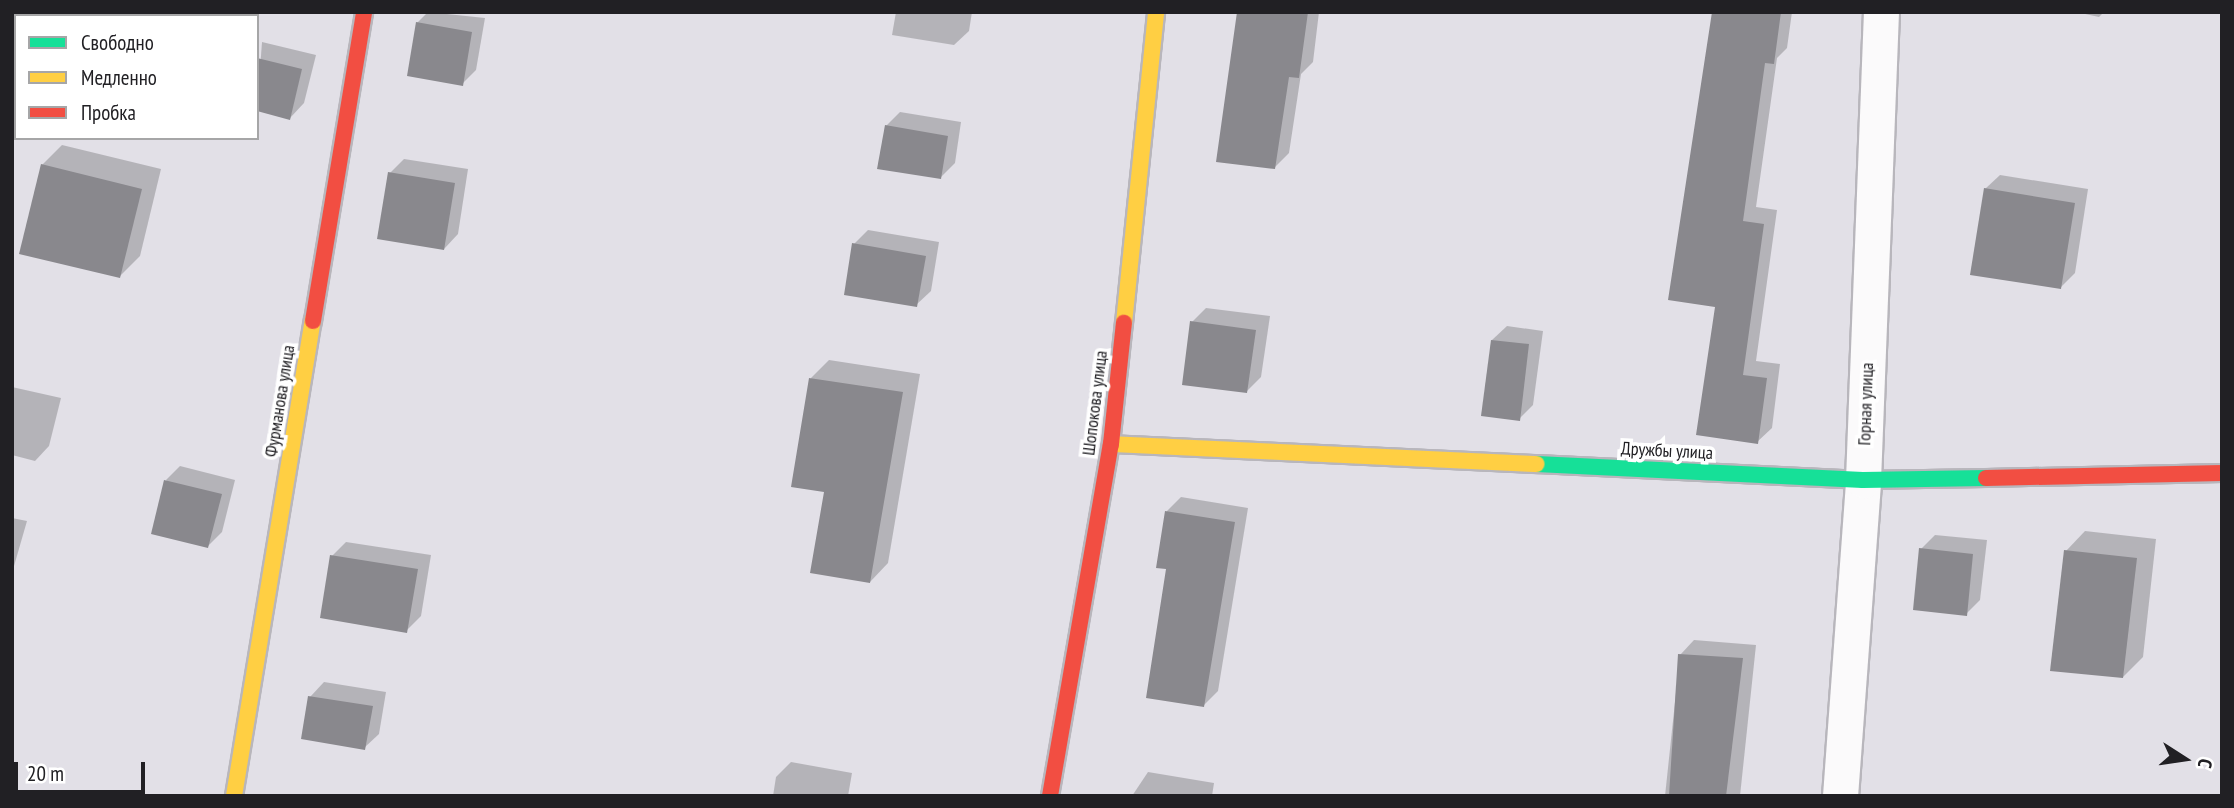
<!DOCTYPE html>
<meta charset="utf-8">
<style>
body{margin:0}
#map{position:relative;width:2234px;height:808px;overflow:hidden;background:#e2e0e7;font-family:"PT Sans Narrow",sans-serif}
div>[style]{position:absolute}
.shadow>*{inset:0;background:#0003}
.building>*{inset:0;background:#89888d}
.roads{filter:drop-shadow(2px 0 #b8b6bc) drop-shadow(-2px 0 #b8b6bc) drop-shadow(0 2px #b8b6bc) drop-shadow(0 -2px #b8b6bc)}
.street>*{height:35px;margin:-17.5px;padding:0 17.5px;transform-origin:17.5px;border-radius:17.5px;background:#fbfafb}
.fast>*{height:16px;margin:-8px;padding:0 8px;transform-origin:8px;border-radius:8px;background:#16e098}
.slow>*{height:16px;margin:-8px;padding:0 8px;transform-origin:8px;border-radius:8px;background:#ffcf43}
.jam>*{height:16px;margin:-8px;padding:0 8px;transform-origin:8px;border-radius:8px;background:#f24e42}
span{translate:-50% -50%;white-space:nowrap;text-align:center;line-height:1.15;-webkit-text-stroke:7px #fff;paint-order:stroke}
.street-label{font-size:18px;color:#212024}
.frame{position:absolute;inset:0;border:14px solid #212024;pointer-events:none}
.legend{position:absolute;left:14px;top:14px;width:245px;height:126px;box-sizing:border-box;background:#fff;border:2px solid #a6a6a7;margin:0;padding:9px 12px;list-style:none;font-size:21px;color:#212024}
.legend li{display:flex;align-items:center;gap:14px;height:35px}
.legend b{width:35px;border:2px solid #a6a6a7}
.north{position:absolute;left:2150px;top:724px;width:70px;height:70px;-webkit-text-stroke:5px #fff;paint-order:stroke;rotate:102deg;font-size:19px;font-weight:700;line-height:28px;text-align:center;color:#212024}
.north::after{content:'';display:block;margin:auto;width:24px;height:32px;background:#212024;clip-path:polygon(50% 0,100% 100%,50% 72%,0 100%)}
.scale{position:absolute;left:14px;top:762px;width:131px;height:32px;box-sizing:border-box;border:4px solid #212024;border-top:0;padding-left:9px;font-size:21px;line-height:24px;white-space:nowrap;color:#212024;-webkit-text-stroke:5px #fff;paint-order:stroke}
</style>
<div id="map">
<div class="shadow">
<i style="clip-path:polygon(103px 12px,161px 12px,102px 16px)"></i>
<i style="clip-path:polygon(428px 12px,485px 18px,476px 70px,462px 84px,417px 23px)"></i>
<i style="clip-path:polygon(896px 12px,972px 12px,969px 31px,954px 45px,892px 35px)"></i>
<i style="clip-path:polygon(1239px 12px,1319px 12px,1313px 62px,1301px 74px,1289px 153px,1275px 167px)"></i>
<i style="clip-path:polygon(1713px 12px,1792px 12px,1787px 48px,1777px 58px,1756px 207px,1777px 210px,1756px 361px,1780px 364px,1772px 428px,1757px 442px,1717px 305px)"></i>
<i style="clip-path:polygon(2076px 12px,2104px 12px,2099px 17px)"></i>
<i style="clip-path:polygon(262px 42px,316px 55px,304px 103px,290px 118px,257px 110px)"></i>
<i style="clip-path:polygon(900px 112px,961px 122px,955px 163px,941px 177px,886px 126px)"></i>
<i style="clip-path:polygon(62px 145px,161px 169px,140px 256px,120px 276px,42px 165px)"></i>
<i style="clip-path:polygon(404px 159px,468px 169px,458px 234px,444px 249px,390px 173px)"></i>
<i style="clip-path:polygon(2000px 175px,2088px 189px,2075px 273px,2060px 288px,1985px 189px)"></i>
<i style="clip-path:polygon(868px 230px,939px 242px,931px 291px,916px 305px,854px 244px)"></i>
<i style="clip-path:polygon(1206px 308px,1270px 316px,1261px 377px,1247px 391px,1192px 322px)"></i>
<i style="clip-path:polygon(1507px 326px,1543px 331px,1533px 405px,1519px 419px,1492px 340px)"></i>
<i style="clip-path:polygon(829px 360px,920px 374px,888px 563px,870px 582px,826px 491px,811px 378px)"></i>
<i style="clip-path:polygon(12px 387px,61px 398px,49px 446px,35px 461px,12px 455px)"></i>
<i style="clip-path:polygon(180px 466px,235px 480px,222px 532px,208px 546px,166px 480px)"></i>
<i style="clip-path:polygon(1181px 497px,1248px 508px,1218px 691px,1204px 705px,1168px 568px,1167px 511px)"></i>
<i style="clip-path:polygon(12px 518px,27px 521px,12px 573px)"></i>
<i style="clip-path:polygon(2085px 531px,2156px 539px,2143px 657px,2123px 677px,2066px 551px)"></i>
<i style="clip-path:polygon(1935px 535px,1987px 540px,1980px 600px,1966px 614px,1921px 549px)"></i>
<i style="clip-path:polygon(346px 542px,431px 555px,421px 616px,406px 631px,332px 556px)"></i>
<i style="clip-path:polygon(1694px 640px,1756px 645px,1740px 796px,1665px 796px,1680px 655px)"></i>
<i style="clip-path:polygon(324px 682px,386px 692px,379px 734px,364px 748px,310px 697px)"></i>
<i style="clip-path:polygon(791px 762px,852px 773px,848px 796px,773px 796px,776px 777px)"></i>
<i style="clip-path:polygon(1148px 772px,1214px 783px,1212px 796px,1132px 796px)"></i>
</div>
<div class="building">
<i style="clip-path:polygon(1237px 12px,1308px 12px,1299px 78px,1289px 77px,1275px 169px,1216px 162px)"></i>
<i style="clip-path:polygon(1712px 12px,1781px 12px,1774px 64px,1765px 63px,1743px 221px,1764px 224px,1743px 375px,1767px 378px,1758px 444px,1696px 435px,1715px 307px,1668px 300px)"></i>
<i style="clip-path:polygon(416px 22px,472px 32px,463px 86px,407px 76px)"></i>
<i style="clip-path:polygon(257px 58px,302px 69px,290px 120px,257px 111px)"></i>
<i style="clip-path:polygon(885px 125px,948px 136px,941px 179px,877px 169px)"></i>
<i style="clip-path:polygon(41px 164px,142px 189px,120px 278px,19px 254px)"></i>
<i style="clip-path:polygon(388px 172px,455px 183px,444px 250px,377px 239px)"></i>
<i style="clip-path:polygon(1984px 188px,2075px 203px,2061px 289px,1970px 275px)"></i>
<i style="clip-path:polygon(852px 243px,926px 256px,917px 307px,844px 295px)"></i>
<i style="clip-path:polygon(1190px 321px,1256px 330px,1247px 393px,1182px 385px)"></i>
<i style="clip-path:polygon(1491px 340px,1529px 344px,1520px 421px,1481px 416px)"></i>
<i style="clip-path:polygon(809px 378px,903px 392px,870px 583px,810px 573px,824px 492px,791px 487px)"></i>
<i style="clip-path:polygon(164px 480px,222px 494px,208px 548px,151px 534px)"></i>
<i style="clip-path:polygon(1165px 511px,1235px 522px,1204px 707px,1146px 698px,1166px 569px,1156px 568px)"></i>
<i style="clip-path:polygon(1919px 548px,1973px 554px,1967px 616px,1913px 610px)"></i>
<i style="clip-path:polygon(2064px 550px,2137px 558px,2123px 678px,2050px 671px)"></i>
<i style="clip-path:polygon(330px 555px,418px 569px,407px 633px,320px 618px)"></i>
<i style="clip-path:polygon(1678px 654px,1743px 658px,1726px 796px,1669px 796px)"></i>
<i style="clip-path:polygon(308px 696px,373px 706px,365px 750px,301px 739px)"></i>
</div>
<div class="roads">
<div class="street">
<i style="left:12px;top:37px;width:13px;rotate:-72deg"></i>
<i style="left:1840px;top:796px;width:317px;rotate:-85.8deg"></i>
<i style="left:1863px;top:480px;width:468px;rotate:-87.8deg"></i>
</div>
<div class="fast">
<i style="left:1537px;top:464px;width:326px;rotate:2.8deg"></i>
<i style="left:1863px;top:480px;width:123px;rotate:-0.9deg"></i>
</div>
<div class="slow">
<i style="left:1124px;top:323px;width:313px;rotate:-84.1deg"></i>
<i style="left:1111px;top:444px;width:426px;rotate:2.7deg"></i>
<i style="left:234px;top:796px;width:482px;rotate:-80.6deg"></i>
</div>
<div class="jam">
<i style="left:313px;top:321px;width:313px;rotate:-80.6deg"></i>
<i style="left:1986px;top:478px;width:236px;rotate:-1.2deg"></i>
<i style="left:1050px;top:796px;width:357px;rotate:-80.2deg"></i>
<i style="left:1111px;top:444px;width:122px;rotate:-83.9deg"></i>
</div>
</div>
<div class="street-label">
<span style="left:280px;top:401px;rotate:-81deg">Фурманова улица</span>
<span style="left:1095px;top:403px;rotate:-83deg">Шопокова улица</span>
<span style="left:1866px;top:404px;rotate:-88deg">Горная улица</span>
<span style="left:1667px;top:451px;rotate:3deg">Дружбы улица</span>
</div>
<div class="frame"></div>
<ul class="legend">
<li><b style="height:9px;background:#16e098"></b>Свободно</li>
<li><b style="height:9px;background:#ffcf43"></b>Медленно</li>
<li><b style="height:9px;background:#f24e42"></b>Пробка</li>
</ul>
<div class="north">С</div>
<div class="scale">20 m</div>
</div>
